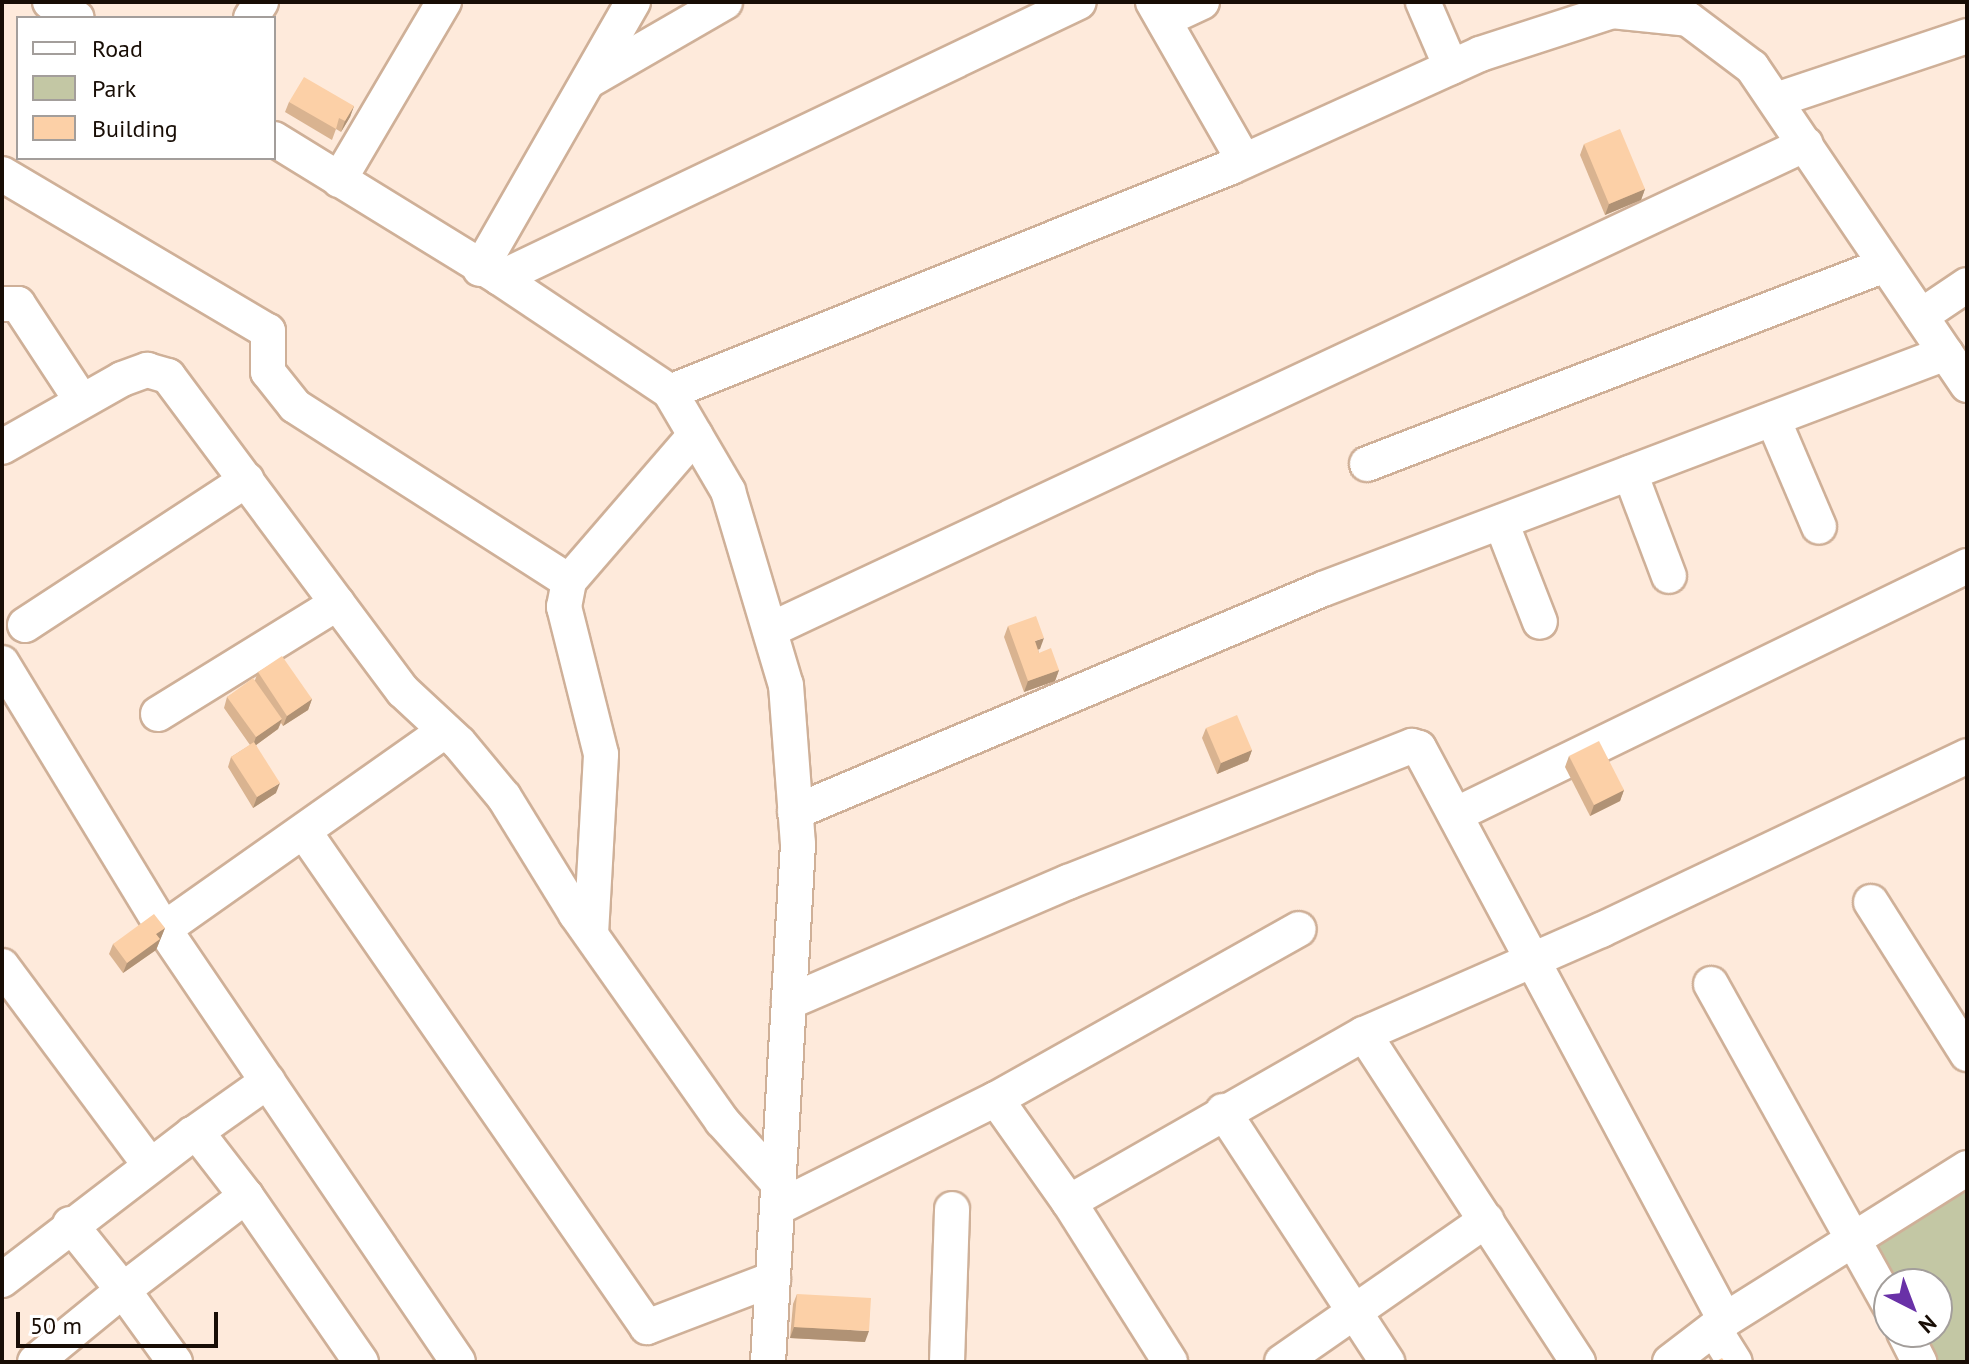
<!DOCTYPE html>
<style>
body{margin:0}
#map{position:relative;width:1969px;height:1364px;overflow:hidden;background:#feeadb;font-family:"PT Sans",sans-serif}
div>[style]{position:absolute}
.green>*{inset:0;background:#c3c7a4}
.roads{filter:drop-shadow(2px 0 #cfb098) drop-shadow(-2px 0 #cfb098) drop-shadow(0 2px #cfb098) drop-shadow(0 -2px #cfb098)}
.minor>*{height:34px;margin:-17px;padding:0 17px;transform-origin:17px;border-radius:17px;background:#fff}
.wall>*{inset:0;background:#d9b390}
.shaded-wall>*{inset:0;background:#b09275}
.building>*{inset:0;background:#fcd0a7}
span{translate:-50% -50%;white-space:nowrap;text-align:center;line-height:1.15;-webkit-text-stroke:6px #fff;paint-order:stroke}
.frame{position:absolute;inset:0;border:4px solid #180d05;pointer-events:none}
.legend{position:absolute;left:16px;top:16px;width:260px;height:144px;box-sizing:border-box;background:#fff;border:2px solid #a39e9b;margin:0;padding:10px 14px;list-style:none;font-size:24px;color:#180d05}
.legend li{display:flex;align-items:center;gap:16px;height:40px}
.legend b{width:40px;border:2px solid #a39e9b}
.north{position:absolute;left:1873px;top:1268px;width:80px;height:80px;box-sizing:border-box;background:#fff;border:2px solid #a39e9b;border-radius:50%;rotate:138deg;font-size:22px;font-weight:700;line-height:32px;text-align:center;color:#180d05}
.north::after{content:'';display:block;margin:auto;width:28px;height:36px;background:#6931a7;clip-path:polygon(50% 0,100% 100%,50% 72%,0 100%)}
.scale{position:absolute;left:16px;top:1312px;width:202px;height:36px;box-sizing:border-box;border:4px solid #180d05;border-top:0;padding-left:10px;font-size:24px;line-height:28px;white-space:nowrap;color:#180d05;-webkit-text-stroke:6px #fff;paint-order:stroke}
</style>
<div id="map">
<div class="green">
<i style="clip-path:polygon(1967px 1185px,1967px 1362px,1936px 1362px,1919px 1332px,1937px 1332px,1937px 1284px,1892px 1284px,1877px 1249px,1881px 1238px)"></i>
</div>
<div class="roads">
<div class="minor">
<i style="left:50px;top:2px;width:31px;rotate:31deg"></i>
<i style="left:1153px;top:2px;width:183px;rotate:60.2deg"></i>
<i style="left:1423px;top:2px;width:71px;rotate:66.7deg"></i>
<i style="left:251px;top:18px;width:19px;rotate:-58deg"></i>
<i style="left:1164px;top:20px;width:42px;rotate:-25.3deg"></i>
<i style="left:590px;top:80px;width:156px;rotate:-30deg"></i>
<i style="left:1776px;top:100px;width:201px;rotate:-18.5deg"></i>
<i style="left:274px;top:139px;width:265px;rotate:31.6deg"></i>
<i style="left:500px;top:278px;width:205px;rotate:33.8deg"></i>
<i style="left:670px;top:392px;width:604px;rotate:-21.85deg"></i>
<i style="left:1231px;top:167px;width:273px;rotate:-24.4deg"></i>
<i style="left:1480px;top:54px;width:139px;rotate:-18deg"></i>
<i style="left:1612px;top:11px;width:76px;rotate:6deg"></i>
<i style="left:1688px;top:19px;width:80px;rotate:36.9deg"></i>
<i style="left:1752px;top:67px;width:384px;rotate:55.9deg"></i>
<i style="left:2px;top:174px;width:309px;rotate:30.6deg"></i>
<i style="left:268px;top:331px;width:41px;rotate:90deg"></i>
<i style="left:268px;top:372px;width:43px;rotate:51.5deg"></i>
<i style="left:295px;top:406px;width:325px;rotate:32.6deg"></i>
<i style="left:339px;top:180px;width:207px;rotate:-59.5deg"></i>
<i style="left:480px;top:269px;width:308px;rotate:-60.2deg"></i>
<i style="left:500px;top:278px;width:641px;rotate:-25.49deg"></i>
<i style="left:2px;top:304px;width:16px"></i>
<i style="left:18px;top:304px;width:115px;rotate:56.7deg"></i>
<i style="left:1921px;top:316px;width:55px;rotate:-34deg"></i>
<i style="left:670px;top:392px;width:115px;rotate:59.6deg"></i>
<i style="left:728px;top:491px;width:202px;rotate:73.4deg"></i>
<i style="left:786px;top:685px;width:159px;rotate:85.7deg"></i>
<i style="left:798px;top:844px;width:519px;rotate:93.31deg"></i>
<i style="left:1773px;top:419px;width:117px;rotate:66.9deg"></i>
<i style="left:2px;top:447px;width:138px;rotate:-29.5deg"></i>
<i style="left:122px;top:379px;width:27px;rotate:-20deg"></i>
<i style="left:147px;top:370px;width:22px;rotate:16deg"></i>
<i style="left:168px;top:376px;width:393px;rotate:53.3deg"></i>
<i style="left:403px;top:691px;width:76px;rotate:42.9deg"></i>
<i style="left:459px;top:743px;width:70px;rotate:50.2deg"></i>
<i style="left:504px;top:797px;width:137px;rotate:58.4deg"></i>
<i style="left:576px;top:914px;width:253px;rotate:54.8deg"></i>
<i style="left:722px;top:1121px;width:85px;rotate:47.9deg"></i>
<i style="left:1367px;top:464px;width:555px;rotate:-21.02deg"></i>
<i style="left:1630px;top:473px;width:110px;rotate:69.3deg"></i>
<i style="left:1501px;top:522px;width:107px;rotate:68.7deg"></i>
<i style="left:25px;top:625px;width:265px;rotate:-33.2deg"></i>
<i style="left:770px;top:630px;width:1144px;rotate:-25.13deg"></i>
<i style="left:2px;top:663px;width:311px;rotate:58.7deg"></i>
<i style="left:164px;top:929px;width:523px;rotate:55.82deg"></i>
<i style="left:158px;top:714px;width:211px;rotate:-31.7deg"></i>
<i style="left:795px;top:812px;width:573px;rotate:-22.9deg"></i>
<i style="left:1323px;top:589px;width:666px;rotate:-20.75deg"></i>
<i style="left:1459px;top:813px;width:565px;rotate:-25.93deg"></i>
<i style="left:305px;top:833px;width:601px;rotate:55.3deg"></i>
<i style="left:647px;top:1327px;width:135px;rotate:-20.9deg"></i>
<i style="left:1871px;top:902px;width:180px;rotate:57.7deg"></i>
<i style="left:164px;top:929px;width:344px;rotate:-35.2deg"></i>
<i style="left:591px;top:934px;width:180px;rotate:-86.8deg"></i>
<i style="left:601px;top:754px;width:152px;rotate:-104.1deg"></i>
<i style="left:564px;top:607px;width:26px;rotate:-79deg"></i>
<i style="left:569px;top:581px;width:193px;rotate:-49.2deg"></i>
<i style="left:2px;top:966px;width:247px;rotate:53.4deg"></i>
<i style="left:1711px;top:984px;width:366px;rotate:60.9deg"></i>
<i style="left:789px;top:1002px;width:304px;rotate:-23.3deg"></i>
<i style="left:1068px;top:882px;width:370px;rotate:-21.6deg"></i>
<i style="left:1412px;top:746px;width:7px;rotate:16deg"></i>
<i style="left:1419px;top:748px;width:649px;rotate:61.85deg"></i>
<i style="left:1364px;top:1034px;width:392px;rotate:56.9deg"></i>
<i style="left:996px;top:1099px;width:347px;rotate:-29.3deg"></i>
<i style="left:1223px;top:1111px;width:300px;rotate:56.8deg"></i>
<i style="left:196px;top:1132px;width:88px;rotate:-35.3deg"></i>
<i style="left:1069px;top:1202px;width:189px;rotate:57.7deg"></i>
<i style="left:777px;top:1208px;width:245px;rotate:-26.5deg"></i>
<i style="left:996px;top:1099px;width:126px;rotate:54.7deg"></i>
<i style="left:1069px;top:1202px;width:339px;rotate:-29.7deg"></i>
<i style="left:1364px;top:1034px;width:259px;rotate:-23.7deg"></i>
<i style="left:1601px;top:930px;width:405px;rotate:-25.4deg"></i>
<i style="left:70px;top:1224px;width:85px;rotate:51.2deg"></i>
<i style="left:123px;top:1290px;width:155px;rotate:-37.4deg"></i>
<i style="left:246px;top:1196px;width:202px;rotate:55.3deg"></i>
<i style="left:2px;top:1280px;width:240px;rotate:-37.5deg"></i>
<i style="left:192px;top:1134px;width:6px"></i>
<i style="left:198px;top:1134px;width:78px;rotate:52.3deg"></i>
<i style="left:1714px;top:1329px;width:39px;rotate:58deg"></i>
<i style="left:1904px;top:1332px;width:34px;rotate:63deg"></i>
<i style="left:35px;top:1362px;width:114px;rotate:-39.3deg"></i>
<i style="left:123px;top:1290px;width:89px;rotate:54.2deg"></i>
<i style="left:947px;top:1362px;width:153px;rotate:-88.1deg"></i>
<i style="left:1282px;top:1362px;width:249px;rotate:-34.8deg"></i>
<i style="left:1670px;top:1362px;width:69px;rotate:-37.4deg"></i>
<i style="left:1725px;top:1320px;width:286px;rotate:-32.1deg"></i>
</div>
</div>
<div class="wall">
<i style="clip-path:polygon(289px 102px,354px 106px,350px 117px,341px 132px,336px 129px,332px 140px,285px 112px)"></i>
<i style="clip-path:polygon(1584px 144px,1645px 189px,1641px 200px,1605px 215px,1580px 155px)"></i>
<i style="clip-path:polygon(1008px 626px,1040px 649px,1038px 649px,1039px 653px,1059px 670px,1055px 681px,1024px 692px,1004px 637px)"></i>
<i style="clip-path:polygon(258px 672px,312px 699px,308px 710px,283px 726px,281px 723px,278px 729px,256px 745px,276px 793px,253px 808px,228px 767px,231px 757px,250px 745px,224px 708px,227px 697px,255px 680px)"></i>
<i style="clip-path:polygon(1206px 728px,1252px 750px,1248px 761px,1217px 774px,1202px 738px)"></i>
<i style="clip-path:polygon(1569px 756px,1624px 790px,1620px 801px,1590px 816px,1565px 767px)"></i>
<i style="clip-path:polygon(165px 928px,156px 950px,123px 973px,109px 954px,113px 944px)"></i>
<i style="clip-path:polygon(797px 1294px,865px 1342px,790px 1338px,793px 1304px)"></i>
</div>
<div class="shaded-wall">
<i style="clip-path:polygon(354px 106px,350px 117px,341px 132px,345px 121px)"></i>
<i style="clip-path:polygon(1645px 189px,1641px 200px,1605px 215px,1609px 204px)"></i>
<i style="clip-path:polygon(1044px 638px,1040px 649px,1031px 652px,1035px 641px)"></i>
<i style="clip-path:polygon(1059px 670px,1055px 681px,1024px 692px,1028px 681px)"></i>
<i style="clip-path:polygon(312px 699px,308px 710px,283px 726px,287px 716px)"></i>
<i style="clip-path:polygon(282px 719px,278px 729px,252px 748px,256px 737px)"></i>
<i style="clip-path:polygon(1252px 750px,1248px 761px,1217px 774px,1221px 763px)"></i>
<i style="clip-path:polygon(280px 783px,276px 793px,253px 808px,257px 797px)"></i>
<i style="clip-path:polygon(1624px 790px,1620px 801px,1590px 816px,1594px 805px)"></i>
<i style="clip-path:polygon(165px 928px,156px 950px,123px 973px,127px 963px,156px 934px)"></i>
<i style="clip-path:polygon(794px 1327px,869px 1331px,865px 1342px,790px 1338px)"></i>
</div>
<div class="building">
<i style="clip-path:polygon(304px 77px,354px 106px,345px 121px,339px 118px,336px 129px,289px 102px)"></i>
<i style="clip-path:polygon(1620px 129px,1645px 189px,1609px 204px,1584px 144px)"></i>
<i style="clip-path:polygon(1036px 616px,1044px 638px,1035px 641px,1039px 653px,1051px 648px,1059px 670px,1028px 681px,1008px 626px)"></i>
<i style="clip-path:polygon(282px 656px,312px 699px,287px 716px,258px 672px)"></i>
<i style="clip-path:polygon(253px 678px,282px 719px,256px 737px,227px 697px)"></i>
<i style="clip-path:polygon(1237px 715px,1252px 750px,1221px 763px,1206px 728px)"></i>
<i style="clip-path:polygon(1599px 741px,1624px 790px,1594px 805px,1569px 756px)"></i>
<i style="clip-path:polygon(254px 742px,280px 783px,257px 797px,231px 757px)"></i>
<i style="clip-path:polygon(154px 914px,165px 928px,156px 934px,160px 939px,127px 963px,113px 944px)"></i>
<i style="clip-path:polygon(797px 1294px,871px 1298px,869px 1331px,794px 1327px)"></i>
<i style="clip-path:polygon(1722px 1358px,1725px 1362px,1715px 1362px)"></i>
</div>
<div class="frame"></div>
<ul class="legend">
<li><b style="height:10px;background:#fff"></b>Road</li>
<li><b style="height:22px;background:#c3c7a4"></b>Park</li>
<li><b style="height:22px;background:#fcd0a7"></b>Building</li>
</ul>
<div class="north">N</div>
<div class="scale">50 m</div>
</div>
